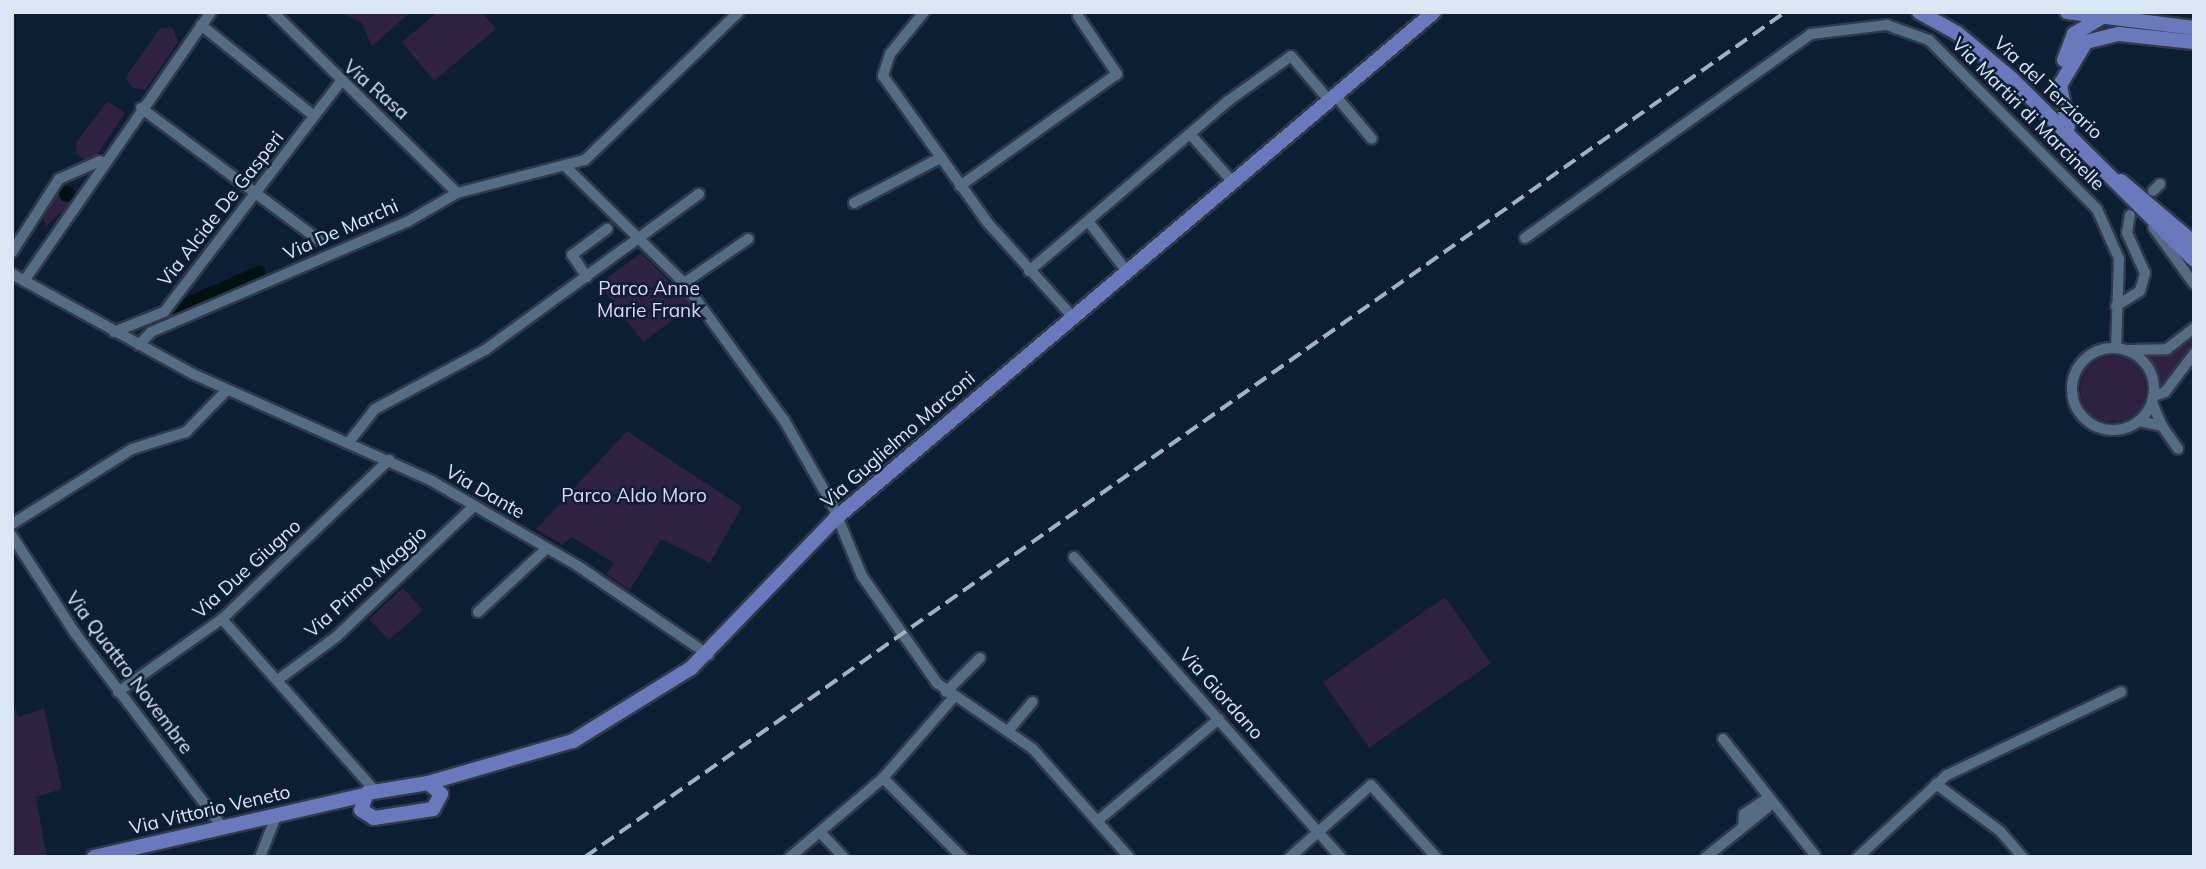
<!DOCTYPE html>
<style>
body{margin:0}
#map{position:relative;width:2206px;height:869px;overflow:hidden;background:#0b1e33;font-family:Mulish,sans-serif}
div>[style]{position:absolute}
.green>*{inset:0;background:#2f2141}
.round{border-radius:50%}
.water>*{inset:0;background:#001112}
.canal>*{height:12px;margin:-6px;padding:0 6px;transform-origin:6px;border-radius:6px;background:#001112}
.roads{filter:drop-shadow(2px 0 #30384a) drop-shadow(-2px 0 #30384a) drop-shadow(0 2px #30384a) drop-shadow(0 -2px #30384a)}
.minor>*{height:10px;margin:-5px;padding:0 5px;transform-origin:5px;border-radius:5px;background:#556c84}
.minor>.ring{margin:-5px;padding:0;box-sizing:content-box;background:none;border:10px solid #556c84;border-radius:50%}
.major>*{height:14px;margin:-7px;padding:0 7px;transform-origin:7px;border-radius:7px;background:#6a79bc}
.rail>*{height:3.5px;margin-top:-1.75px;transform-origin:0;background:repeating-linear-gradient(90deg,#a3b2c2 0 14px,transparent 0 21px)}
span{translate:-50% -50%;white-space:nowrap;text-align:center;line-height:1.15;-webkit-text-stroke:5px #0b1e33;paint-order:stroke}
.street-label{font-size:19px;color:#d9e6f4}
.park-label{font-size:19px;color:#e2d1fd}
.frame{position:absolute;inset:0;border:14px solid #d9e6f4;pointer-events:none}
</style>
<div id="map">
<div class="green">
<i style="clip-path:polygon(339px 12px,411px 12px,372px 46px,361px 22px)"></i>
<i style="clip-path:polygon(437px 12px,482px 12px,496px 29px,434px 81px,402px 42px)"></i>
<i style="clip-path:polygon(172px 27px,178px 42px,145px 90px,133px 88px,125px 78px,160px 28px)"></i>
<i style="clip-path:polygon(108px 101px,125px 113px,95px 158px,86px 160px,76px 154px,77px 141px)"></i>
<i style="clip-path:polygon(57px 193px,73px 202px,46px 226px,42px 214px)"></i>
<i style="clip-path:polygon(641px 253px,693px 305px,643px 342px,599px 284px)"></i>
<i style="clip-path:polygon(2194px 339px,2194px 344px,2160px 388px,2150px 356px,2173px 353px)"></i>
<i class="round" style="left:2080px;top:356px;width:66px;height:66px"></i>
<i style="clip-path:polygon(627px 431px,742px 507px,710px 563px,661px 539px,630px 590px,606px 574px,614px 563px,572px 537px,562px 545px,536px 529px)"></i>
<i style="clip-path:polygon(403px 588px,423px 610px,389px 640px,369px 619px)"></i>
<i style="clip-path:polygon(1445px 597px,1491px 663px,1369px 748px,1323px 682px)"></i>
<i style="clip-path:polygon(12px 703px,19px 717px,44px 708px,62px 789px,36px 797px,47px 857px,12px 857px)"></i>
</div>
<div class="water">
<i class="round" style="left:59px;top:186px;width:16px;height:16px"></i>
</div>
<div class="canal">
<i style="left:154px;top:318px;width:115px;rotate:-23.7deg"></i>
</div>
<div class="roads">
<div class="minor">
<i style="left:273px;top:12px;width:258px;rotate:44.5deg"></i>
<i style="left:924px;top:12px;width:54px;rotate:129deg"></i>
<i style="left:890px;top:54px;width:23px;rotate:108deg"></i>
<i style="left:883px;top:76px;width:179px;rotate:54.5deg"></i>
<i style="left:987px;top:222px;width:125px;rotate:47.9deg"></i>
<i style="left:201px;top:25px;width:145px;rotate:38.8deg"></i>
<i style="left:1335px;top:95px;width:57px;rotate:49.9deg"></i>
<i style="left:141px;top:108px;width:222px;rotate:36.6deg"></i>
<i style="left:1190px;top:134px;width:62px;rotate:48.3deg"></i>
<i style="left:565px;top:166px;width:167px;rotate:44.5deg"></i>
<i style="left:684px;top:283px;width:170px;rotate:53.9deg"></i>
<i style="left:784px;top:420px;width:97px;rotate:60.3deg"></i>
<i style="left:832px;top:504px;width:78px;rotate:67.4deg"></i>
<i style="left:862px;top:576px;width:131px;rotate:55deg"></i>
<i style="left:937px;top:683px;width:116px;rotate:34.5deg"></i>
<i style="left:1033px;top:749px;width:144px;rotate:48.4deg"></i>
<i style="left:960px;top:186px;width:193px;rotate:-35.5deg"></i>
<i style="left:1117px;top:74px;width:70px;rotate:-123.9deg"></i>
<i style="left:2153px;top:191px;width:10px;rotate:-45deg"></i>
<i style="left:854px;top:203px;width:95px;rotate:-27.6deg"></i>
<i style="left:1088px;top:221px;width:61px;rotate:52.4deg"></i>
<i style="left:2153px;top:227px;width:70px;rotate:54.3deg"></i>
<i style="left:1525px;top:238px;width:351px;rotate:-35.5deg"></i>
<i style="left:1811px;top:34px;width:77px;rotate:-6.8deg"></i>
<i style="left:1887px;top:25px;width:45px;rotate:19.7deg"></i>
<i style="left:1929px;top:40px;width:238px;rotate:45.2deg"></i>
<i style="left:2097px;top:209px;width:55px;rotate:66.3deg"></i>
<i style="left:2119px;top:259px;width:89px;rotate:91.9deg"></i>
<i style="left:12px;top:252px;width:87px;rotate:-57.2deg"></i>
<i style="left:59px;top:179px;width:45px;rotate:-23.7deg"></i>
<i style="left:1029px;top:271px;width:262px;rotate:-40.5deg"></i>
<i style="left:1228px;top:101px;width:77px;rotate:-35.5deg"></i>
<i style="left:1291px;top:56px;width:58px;rotate:49.2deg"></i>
<i style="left:12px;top:274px;width:207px;rotate:28.9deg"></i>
<i style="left:193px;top:374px;width:262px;rotate:24.1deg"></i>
<i style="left:432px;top:481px;width:169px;rotate:30.2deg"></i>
<i style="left:578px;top:566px;width:158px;rotate:34.2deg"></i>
<i style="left:587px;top:277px;width:27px;rotate:-124deg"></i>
<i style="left:572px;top:255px;width:44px;rotate:-36.6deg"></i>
<i style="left:24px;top:281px;width:328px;rotate:-55.2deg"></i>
<i style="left:684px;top:283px;width:78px;rotate:-34.5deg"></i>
<i style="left:2116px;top:306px;width:28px;rotate:-32deg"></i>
<i style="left:2140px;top:291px;width:19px;rotate:-74deg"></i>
<i style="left:2145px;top:273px;width:44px;rotate:-114.2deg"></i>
<i style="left:2127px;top:233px;width:18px;rotate:-81deg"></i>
<i style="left:114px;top:332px;width:54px;rotate:-21.8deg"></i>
<i style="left:164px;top:312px;width:287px;rotate:-52.5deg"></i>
<i style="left:139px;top:345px;width:18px;rotate:-47deg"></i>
<i style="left:151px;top:332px;width:279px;rotate:-23.3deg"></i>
<i style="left:407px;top:222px;width:58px;rotate:-30.1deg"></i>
<i style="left:457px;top:193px;width:132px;rotate:-14.5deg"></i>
<i style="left:585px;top:160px;width:214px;rotate:-43.9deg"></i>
<i class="ring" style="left:2072px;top:348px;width:72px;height:72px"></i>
<i style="left:2128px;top:350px;width:39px;rotate:-1deg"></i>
<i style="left:2167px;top:349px;width:34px;rotate:-38deg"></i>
<i style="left:2153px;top:396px;width:13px;rotate:-18deg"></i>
<i style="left:2165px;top:392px;width:48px;rotate:-52.7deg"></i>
<i style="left:2139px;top:421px;width:24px;rotate:12deg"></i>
<i style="left:2162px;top:426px;width:26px;rotate:-113deg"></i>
<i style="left:2162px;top:426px;width:28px;rotate:55deg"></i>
<i style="left:349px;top:442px;width:42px;rotate:-51.8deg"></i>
<i style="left:375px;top:409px;width:125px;rotate:-28.2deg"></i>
<i style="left:485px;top:350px;width:265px;rotate:-36.1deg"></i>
<i style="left:12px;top:524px;width:142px;rotate:-32deg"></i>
<i style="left:132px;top:449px;width:57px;rotate:-17.5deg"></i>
<i style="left:186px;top:432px;width:59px;rotate:-45.7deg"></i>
<i style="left:12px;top:536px;width:116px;rotate:57deg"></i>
<i style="left:75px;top:633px;width:243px;rotate:52.8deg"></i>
<i style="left:1074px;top:557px;width:401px;rotate:48.4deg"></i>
<i style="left:478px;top:612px;width:94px;rotate:-42.8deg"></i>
<i style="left:222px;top:619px;width:230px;rotate:48.3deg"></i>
<i style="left:279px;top:679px;width:71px;rotate:-36.4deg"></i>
<i style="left:336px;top:637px;width:189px;rotate:-43.5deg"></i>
<i style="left:118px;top:692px;width:127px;rotate:-35.1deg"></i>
<i style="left:222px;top:619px;width:231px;rotate:-43.6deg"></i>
<i style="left:946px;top:692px;width:48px;rotate:-45deg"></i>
<i style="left:1008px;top:731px;width:38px;rotate:-50deg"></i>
<i style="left:1723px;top:739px;width:148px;rotate:51.6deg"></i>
<i style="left:883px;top:778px;width:112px;rotate:45deg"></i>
<i style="left:1936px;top:784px;width:79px;rotate:36.3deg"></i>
<i style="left:2000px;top:831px;width:35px;rotate:49deg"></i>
<i style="left:1101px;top:818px;width:154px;rotate:-40deg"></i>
<i style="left:1743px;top:827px;width:13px;rotate:-86deg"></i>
<i style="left:1744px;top:814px;width:29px;rotate:-34deg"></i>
<i style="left:821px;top:833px;width:33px;rotate:47deg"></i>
<i style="left:260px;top:857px;width:46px;rotate:-68.4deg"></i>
<i style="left:790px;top:857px;width:122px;rotate:-40.3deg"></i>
<i style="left:883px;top:778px;width:106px;rotate:-48.8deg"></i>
<i style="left:1290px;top:857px;width:108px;rotate:-41.6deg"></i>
<i style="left:1371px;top:785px;width:97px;rotate:47.9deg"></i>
<i style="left:1706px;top:857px;width:78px;rotate:-38.8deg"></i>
<i style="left:1767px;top:808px;width:10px;rotate:-84deg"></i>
<i style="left:1858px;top:857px;width:121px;rotate:-42.7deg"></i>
<i style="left:1947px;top:775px;width:193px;rotate:-25.5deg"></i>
</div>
<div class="major">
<i style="left:1919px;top:12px;width:43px;rotate:28.9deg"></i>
<i style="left:1957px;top:33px;width:70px;rotate:39.8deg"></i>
<i style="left:2011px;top:78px;width:258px;rotate:44.8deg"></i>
<i style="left:2067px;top:12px;width:128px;rotate:7.2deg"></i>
<i style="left:2064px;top:60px;width:28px;rotate:-69deg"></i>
<i style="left:2074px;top:34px;width:31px;rotate:-31deg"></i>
<i style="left:2068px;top:127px;width:43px;rotate:-100.8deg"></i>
<i style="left:2060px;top:85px;width:50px;rotate:-58.8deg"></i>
<i style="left:2086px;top:42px;width:34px;rotate:-14deg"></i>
<i style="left:2119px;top:34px;width:75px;rotate:6.1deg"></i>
<i style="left:2121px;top:181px;width:96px;rotate:40.3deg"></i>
<i style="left:428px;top:783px;width:151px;rotate:-16.2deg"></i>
<i style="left:573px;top:741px;width:139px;rotate:-31.7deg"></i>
<i style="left:691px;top:668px;width:209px;rotate:-46deg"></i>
<i style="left:836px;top:518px;width:783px;rotate:-40.24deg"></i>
<i style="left:428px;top:783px;width:17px;rotate:40deg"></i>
<i style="left:441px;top:794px;width:17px;rotate:118deg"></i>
<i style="left:433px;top:809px;width:60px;rotate:171.3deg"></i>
<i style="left:374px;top:818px;width:15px;rotate:-148deg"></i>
<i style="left:361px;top:810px;width:18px;rotate:-71deg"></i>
<i style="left:367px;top:793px;width:62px;rotate:-9.3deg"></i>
<i style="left:94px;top:857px;width:277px;rotate:-12.9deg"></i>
</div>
</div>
<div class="rail">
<i style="left:585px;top:857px;width:1468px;rotate:-35.15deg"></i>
</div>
<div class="street-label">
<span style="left:2048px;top:88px;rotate:43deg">Via del Terziario</span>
<span style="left:376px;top:90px;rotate:41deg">Via Rasa</span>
<span style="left:2028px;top:114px;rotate:45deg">Via Martiri di Marcinelle</span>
<span style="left:221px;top:209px;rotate:-52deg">Via Alcide De Gasperi</span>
<span style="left:341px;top:230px;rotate:-24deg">Via De Marchi</span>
<span style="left:898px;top:440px;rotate:-41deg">Via Guglielmo Marconi</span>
<span style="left:485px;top:492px;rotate:30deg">Via Dante</span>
<span style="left:247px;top:569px;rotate:-42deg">Via Due Giugno</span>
<span style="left:366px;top:582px;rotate:-42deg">Via Primo Maggio</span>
<span style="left:129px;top:673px;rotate:53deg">Via Quattro Novembre</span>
<span style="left:1221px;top:694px;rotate:48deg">Via Giordano</span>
<span style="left:210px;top:810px;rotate:-13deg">Via Vittorio Veneto</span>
</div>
<div class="park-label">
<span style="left:649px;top:300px">Parco Anne<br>Marie Frank</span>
<span style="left:634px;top:496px">Parco Aldo Moro</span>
</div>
<div class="frame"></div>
</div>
